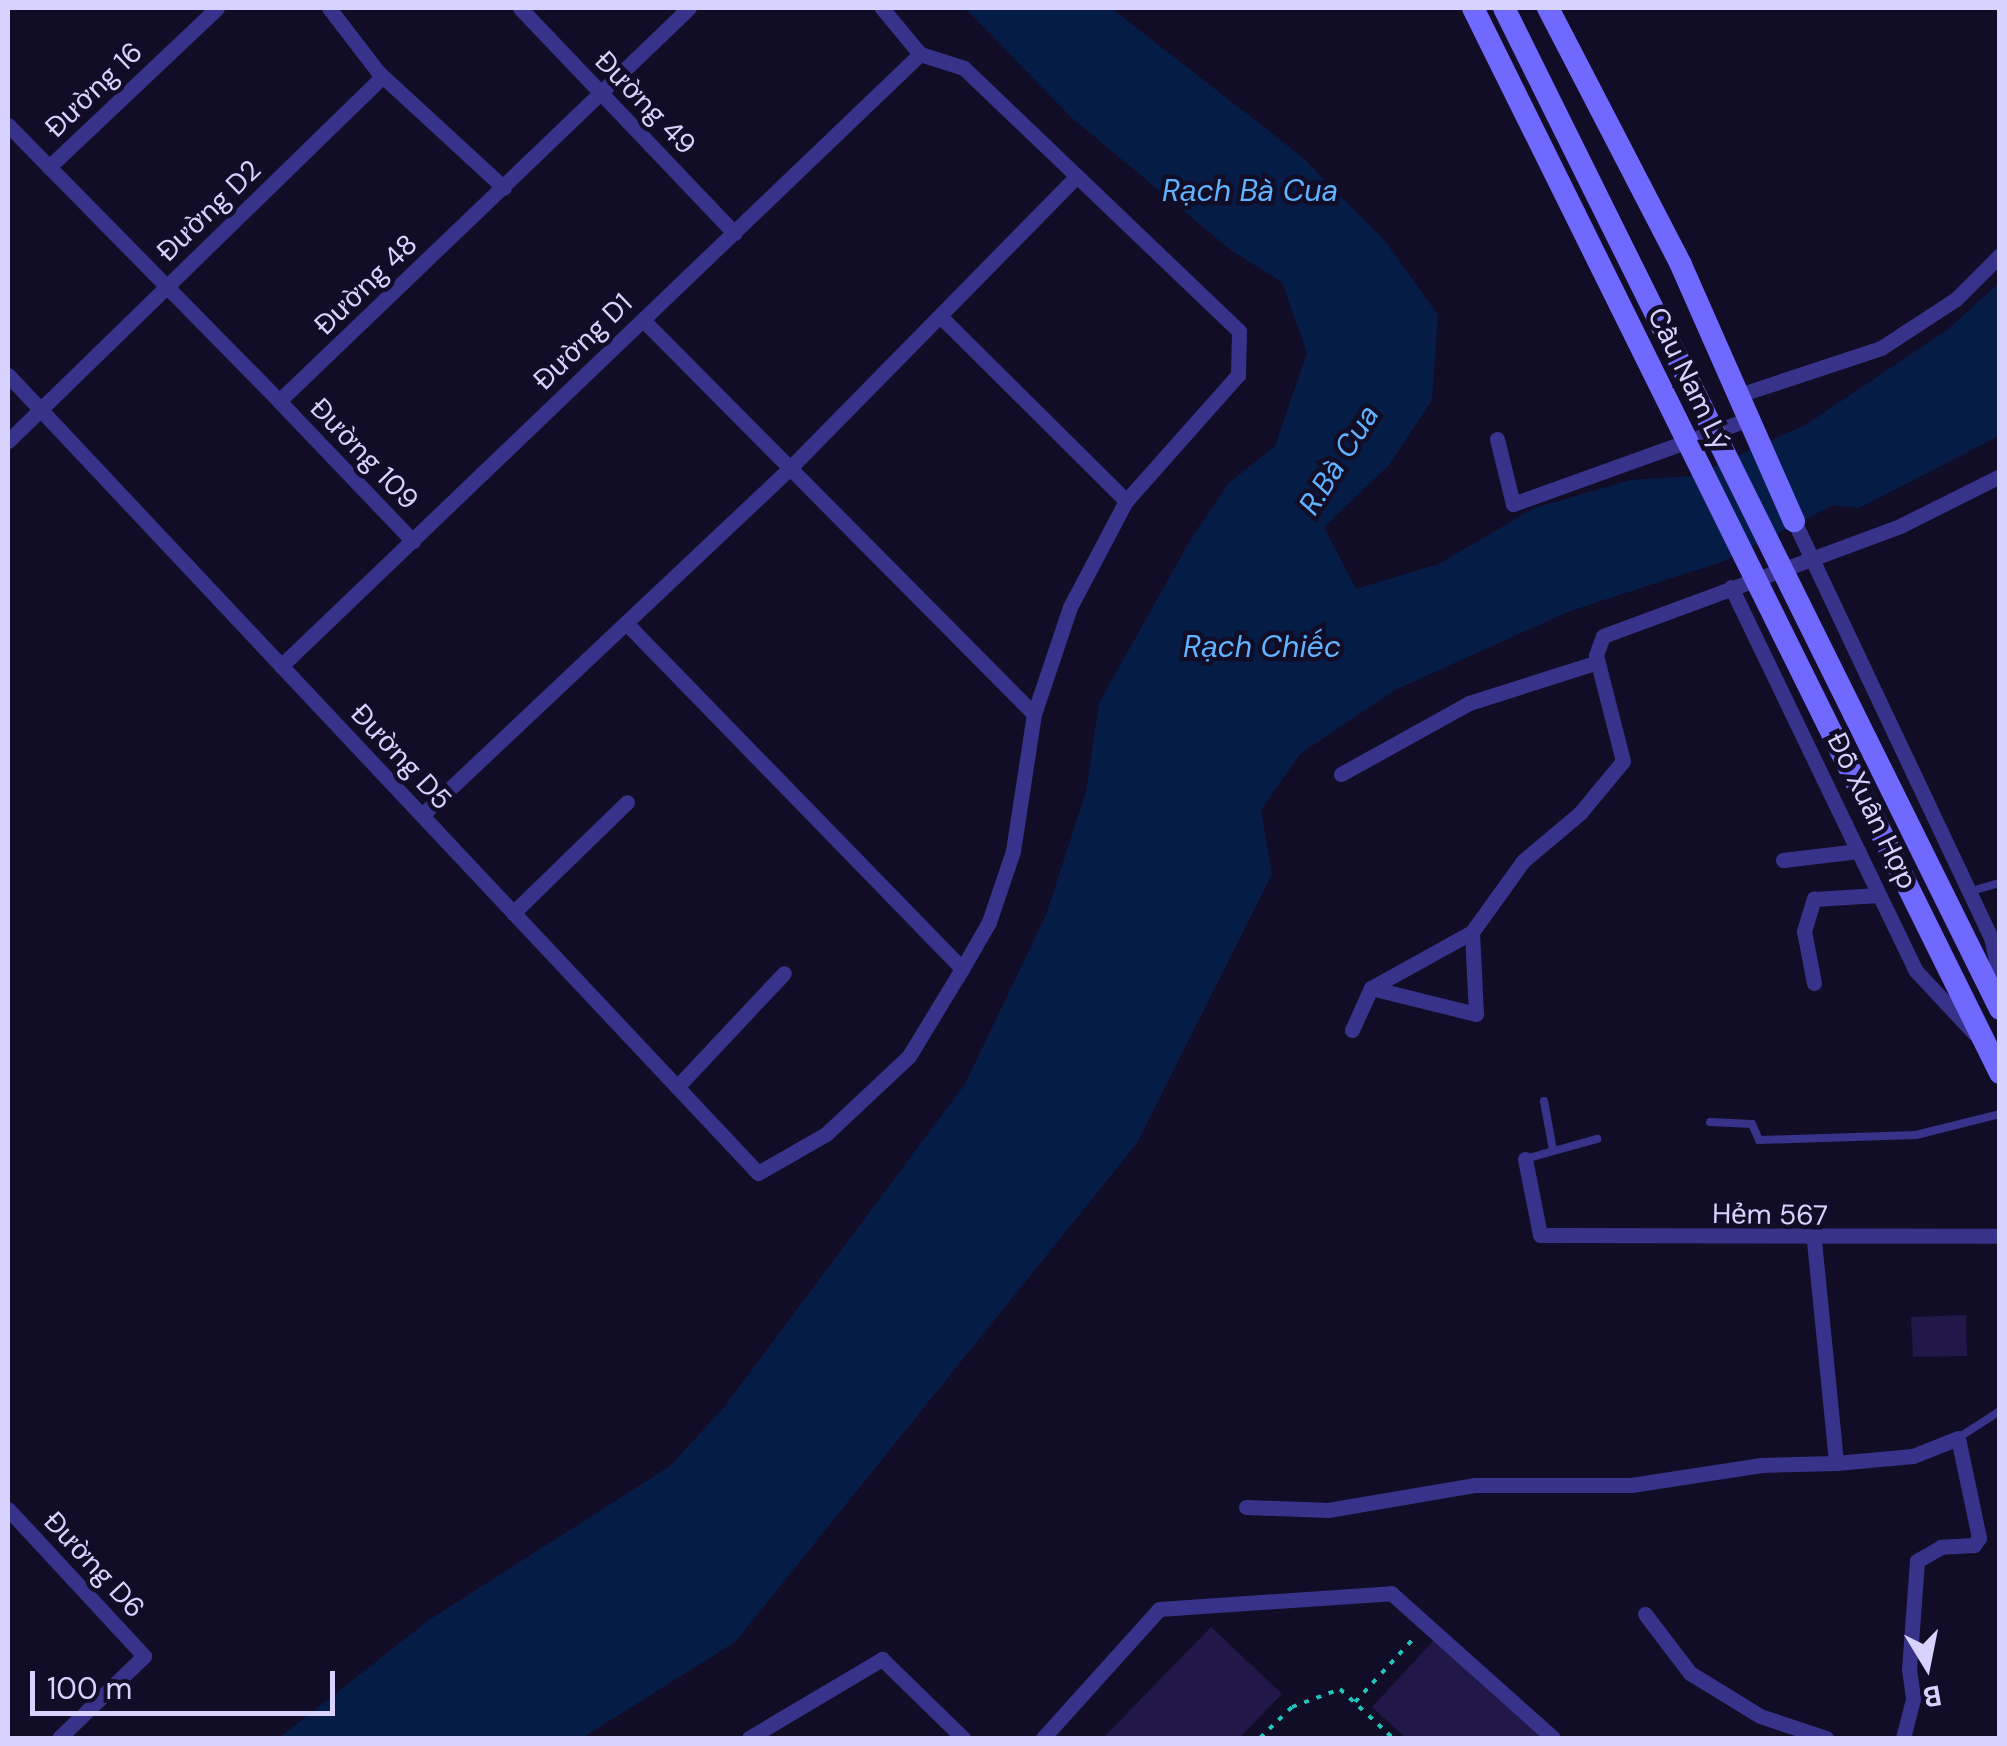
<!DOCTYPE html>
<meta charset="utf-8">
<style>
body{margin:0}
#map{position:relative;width:2007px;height:1746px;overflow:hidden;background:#120d27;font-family:"DM Sans",sans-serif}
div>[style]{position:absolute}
.water>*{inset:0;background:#051c47}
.building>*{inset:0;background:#221749}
.path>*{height:4px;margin-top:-2px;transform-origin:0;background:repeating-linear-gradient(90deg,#23c2bb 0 5px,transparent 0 13px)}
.lane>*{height:8px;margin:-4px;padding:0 4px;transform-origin:4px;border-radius:4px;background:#38338a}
.street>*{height:15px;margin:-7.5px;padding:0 7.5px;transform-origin:7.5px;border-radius:7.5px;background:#38338a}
.secondary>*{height:22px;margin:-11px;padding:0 11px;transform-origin:11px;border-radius:11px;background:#7069ff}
span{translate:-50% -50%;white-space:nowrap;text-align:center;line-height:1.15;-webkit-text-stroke:9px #120d27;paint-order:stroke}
.street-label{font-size:28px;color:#d8d2ff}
.water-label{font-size:30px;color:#60b3ff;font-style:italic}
.frame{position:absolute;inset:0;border:10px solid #d8d2ff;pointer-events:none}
.north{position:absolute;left:1877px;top:1616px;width:100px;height:100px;-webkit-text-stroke:8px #120d27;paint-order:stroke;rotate:170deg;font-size:28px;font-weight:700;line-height:40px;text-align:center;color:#d8d2ff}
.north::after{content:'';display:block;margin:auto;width:35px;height:45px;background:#d8d2ff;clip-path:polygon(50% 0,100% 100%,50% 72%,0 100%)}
.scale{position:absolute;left:30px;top:1671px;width:305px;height:45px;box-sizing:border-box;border:5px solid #d8d2ff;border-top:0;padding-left:12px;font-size:30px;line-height:35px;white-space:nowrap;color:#d8d2ff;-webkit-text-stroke:8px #120d27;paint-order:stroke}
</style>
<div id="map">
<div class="water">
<i style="clip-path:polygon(965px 8px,1111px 8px,1302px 157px,1385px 241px,1438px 315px,1432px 400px,1389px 465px,1324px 527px,1356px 589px,1439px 564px,1534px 508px,1631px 480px,1693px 476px,1807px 424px,1947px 330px,1999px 283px,1999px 436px,1859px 508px,1833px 505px,1724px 561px,1570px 611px,1395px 690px,1300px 754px,1261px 810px,1272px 874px,1137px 1143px,735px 1642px,582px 1738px,279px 1738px,429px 1620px,670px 1466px,725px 1406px,965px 1084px,1046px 915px,1086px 792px,1099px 703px,1192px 537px,1229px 483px,1275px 446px,1307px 353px,1282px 282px,1232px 251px,1072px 118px)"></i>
</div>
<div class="building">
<i style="clip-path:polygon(1966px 1315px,1967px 1356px,1913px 1357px,1911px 1317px)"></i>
<i style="clip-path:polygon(1211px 1627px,1282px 1694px,1239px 1738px,1103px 1738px)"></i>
<i style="clip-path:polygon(1435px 1639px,1542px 1738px,1406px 1738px,1372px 1707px)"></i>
</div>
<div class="path">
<i style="left:1355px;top:1702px;width:90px;rotate:-47.3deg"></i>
<i style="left:1260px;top:1738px;width:45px;rotate:-44.1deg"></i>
<i style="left:1292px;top:1707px;width:51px;rotate:-20.6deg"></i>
<i style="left:1340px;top:1689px;width:72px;rotate:42.8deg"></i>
</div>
<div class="lane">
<i style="left:1968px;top:892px;width:33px;rotate:-16deg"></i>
<i style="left:1544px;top:1101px;width:50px;rotate:79.6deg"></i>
<i style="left:1710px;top:1122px;width:42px;rotate:2.7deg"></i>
<i style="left:1752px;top:1124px;width:17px;rotate:66deg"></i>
<i style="left:1759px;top:1140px;width:157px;rotate:-1.8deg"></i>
<i style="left:1916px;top:1135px;width:87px;rotate:-14deg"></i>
<i style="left:1525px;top:1159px;width:75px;rotate:-15.5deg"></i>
<i style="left:1958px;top:1438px;width:50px;rotate:-32.7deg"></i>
</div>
<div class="street">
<i style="left:520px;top:8px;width:311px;rotate:46.4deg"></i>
<i style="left:378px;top:72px;width:171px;rotate:42.6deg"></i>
<i style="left:8px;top:125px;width:387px;rotate:45.5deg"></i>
<i style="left:279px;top:401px;width:568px;rotate:-43.79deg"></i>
<i style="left:49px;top:167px;width:231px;rotate:-43.4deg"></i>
<i style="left:940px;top:316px;width:262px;rotate:44.8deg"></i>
<i style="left:643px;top:320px;width:555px;rotate:45.22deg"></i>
<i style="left:8px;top:375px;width:1095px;rotate:46.78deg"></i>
<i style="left:758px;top:1173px;width:78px;rotate:-29.8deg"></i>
<i style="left:826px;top:1134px;width:114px;rotate:-43.2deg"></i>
<i style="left:909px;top:1056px;width:102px;rotate:-58.7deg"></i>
<i style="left:962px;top:969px;width:54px;rotate:-60.1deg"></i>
<i style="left:989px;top:922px;width:75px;rotate:-71.3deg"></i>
<i style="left:1013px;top:851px;width:139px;rotate:-81.3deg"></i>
<i style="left:1034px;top:714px;width:113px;rotate:-71.4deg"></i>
<i style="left:1070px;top:607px;width:120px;rotate:-62.2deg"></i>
<i style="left:1126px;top:501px;width:169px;rotate:-48.4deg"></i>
<i style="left:1238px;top:375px;width:44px;rotate:-88.7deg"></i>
<i style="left:1239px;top:331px;width:381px;rotate:-136.3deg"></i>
<i style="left:964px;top:68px;width:46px;rotate:-162.3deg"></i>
<i style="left:920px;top:54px;width:60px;rotate:-129.6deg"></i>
<i style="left:1739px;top:395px;width:150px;rotate:-18.3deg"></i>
<i style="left:1881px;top:348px;width:90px;rotate:-33.2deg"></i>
<i style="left:1956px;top:299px;width:62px;rotate:-45deg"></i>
<i style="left:279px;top:401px;width:194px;rotate:46.3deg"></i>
<i style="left:1497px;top:439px;width:67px;rotate:76.2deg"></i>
<i style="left:1513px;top:504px;width:251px;rotate:-19.8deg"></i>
<i style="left:8px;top:441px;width:522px;rotate:-44.22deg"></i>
<i style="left:382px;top:77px;width:87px;rotate:-127.5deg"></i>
<i style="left:1794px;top:521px;width:460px;rotate:64.7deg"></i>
<i style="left:1991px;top:937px;width:43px;rotate:77.9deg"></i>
<i style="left:1731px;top:587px;width:426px;rotate:64.3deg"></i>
<i style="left:1916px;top:971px;width:85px;rotate:46.9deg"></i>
<i style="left:626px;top:623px;width:482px;rotate:45.8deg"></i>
<i style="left:281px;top:666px;width:885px;rotate:-43.76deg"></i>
<i style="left:1341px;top:774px;width:146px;rotate:-29deg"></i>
<i style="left:1469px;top:703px;width:135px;rotate:-17.6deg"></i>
<i style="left:422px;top:815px;width:506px;rotate:-43.32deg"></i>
<i style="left:790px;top:468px;width:409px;rotate:-45.5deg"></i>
<i style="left:1783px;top:860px;width:76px;rotate:-6.8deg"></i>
<i style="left:513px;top:913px;width:159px;rotate:-44.2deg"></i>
<i style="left:1814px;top:983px;width:53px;rotate:-100.9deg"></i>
<i style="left:1804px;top:931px;width:34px;rotate:-73deg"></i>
<i style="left:1814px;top:899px;width:65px;rotate:-3.5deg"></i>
<i style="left:1371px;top:988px;width:108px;rotate:13.9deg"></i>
<i style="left:1476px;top:1014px;width:82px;rotate:-92.8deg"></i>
<i style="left:1472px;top:932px;width:87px;rotate:-54.3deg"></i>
<i style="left:1523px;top:861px;width:75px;rotate:-40.1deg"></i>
<i style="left:1580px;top:813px;width:67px;rotate:-50.4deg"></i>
<i style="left:1623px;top:761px;width:109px;rotate:-104.3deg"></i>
<i style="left:1596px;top:655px;width:20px;rotate:-70deg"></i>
<i style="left:1603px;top:636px;width:317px;rotate:-20.3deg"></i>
<i style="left:1900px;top:526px;width:112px;rotate:-26.6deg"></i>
<i style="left:1352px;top:1030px;width:46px;rotate:-65.7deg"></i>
<i style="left:1371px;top:988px;width:115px;rotate:-29deg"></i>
<i style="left:677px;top:1087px;width:156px;rotate:-46.8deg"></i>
<i style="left:1525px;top:1159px;width:77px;rotate:78.8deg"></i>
<i style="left:1540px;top:1235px;width:460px;rotate:0.1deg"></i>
<i style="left:1814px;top:1241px;width:223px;rotate:84.3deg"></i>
<i style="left:1836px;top:1463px;width:77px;rotate:-5.2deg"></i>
<i style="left:1913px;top:1456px;width:48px;rotate:-21.8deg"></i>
<i style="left:1958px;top:1438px;width:102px;rotate:78.1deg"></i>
<i style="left:1979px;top:1538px;width:9px;rotate:126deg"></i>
<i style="left:1974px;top:1545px;width:33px;rotate:177deg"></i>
<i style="left:1941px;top:1547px;width:28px;rotate:150deg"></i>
<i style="left:1917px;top:1561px;width:108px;rotate:94.2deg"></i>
<i style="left:1909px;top:1669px;width:30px;rotate:82deg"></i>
<i style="left:1913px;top:1699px;width:40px;rotate:104.4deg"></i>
<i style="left:1246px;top:1507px;width:82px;rotate:2.1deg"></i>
<i style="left:1328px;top:1510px;width:148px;rotate:-9.7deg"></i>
<i style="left:1474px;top:1485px;width:157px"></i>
<i style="left:1631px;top:1485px;width:132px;rotate:-8.7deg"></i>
<i style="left:1761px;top:1465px;width:75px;rotate:-1.5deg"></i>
<i style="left:8px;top:1509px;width:200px;rotate:47.2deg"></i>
<i style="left:144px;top:1656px;width:118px;rotate:136deg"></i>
<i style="left:1645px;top:1614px;width:74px;rotate:52.7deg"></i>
<i style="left:1690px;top:1673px;width:82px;rotate:31.6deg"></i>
<i style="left:1760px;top:1716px;width:70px;rotate:18.4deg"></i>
<i style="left:749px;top:1738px;width:155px;rotate:-30.7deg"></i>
<i style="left:882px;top:1659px;width:113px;rotate:44.3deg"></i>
<i style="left:1043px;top:1738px;width:173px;rotate:-48deg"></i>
<i style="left:1159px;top:1609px;width:233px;rotate:-3.9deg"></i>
<i style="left:1391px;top:1593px;width:217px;rotate:41.8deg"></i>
</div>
<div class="secondary">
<i style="left:1473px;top:8px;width:1188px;rotate:63.67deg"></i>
<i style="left:1504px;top:8px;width:1117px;rotate:63.64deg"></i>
<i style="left:1548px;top:8px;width:289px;rotate:62.6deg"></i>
<i style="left:1681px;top:265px;width:280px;rotate:66.2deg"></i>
</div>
<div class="street-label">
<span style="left:94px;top:90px;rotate:-44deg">Đường 16</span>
<span style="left:645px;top:103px;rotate:46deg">Đường 49</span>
<span style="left:209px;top:211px;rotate:-44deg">Đường D2</span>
<span style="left:366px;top:285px;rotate:-44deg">Đường 48</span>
<span style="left:583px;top:342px;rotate:-44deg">Đường D1</span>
<span style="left:1689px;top:379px;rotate:64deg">Cầu Nam Lý</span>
<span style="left:364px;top:454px;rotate:46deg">Đường 109</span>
<span style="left:401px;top:757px;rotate:47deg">Đường D5</span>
<span style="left:1872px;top:811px;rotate:64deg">Đỗ Xuân Hợp</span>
<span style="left:1770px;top:1215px;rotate:1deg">Hẻm 567</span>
<span style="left:94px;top:1565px;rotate:47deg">Đường D6</span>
</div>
<div class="water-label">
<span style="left:1250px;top:191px">Rạch Bà Cua</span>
<span style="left:1339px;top:460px;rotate:-58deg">R.Bà Cua</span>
<span style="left:1262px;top:647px">Rạch Chiếc</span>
</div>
<div class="frame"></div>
<div class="north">B</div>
<div class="scale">100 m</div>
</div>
